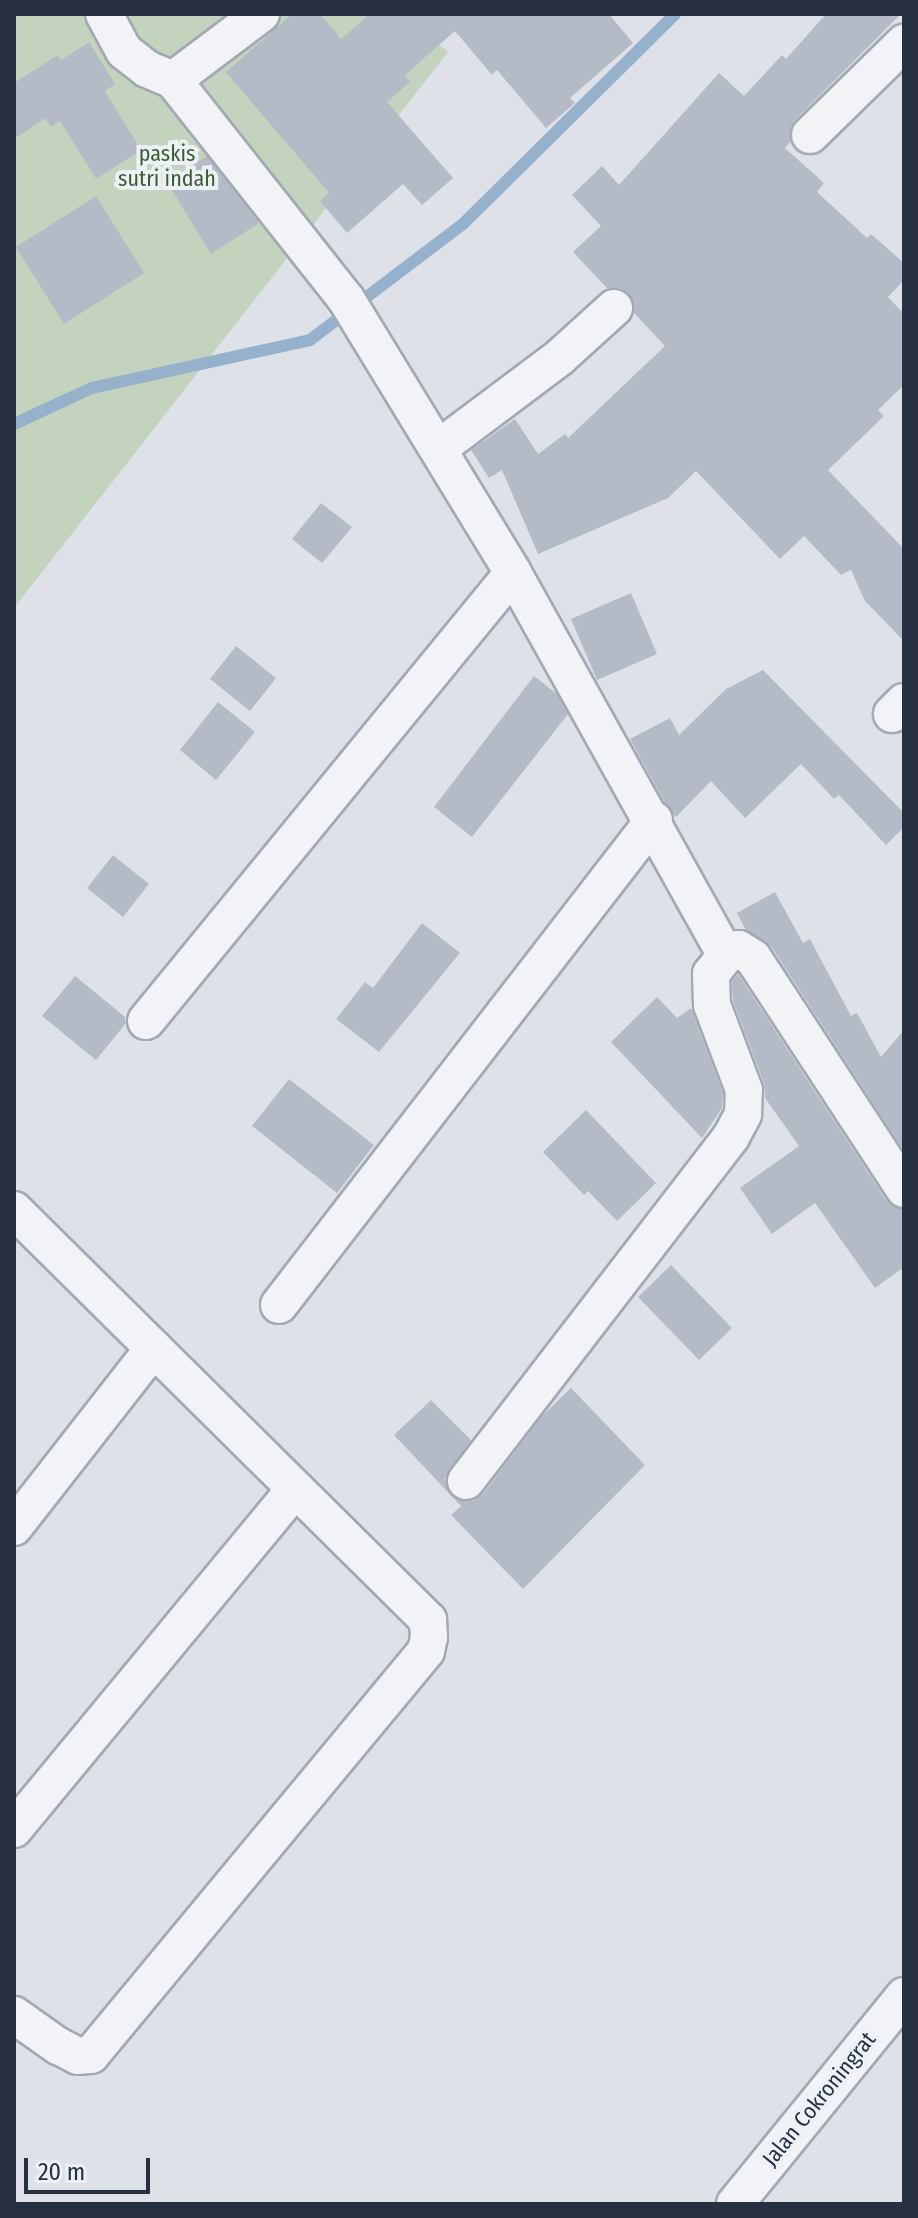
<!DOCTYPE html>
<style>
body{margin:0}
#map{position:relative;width:918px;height:2218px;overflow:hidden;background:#dee2e8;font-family:"Fira Sans Condensed",sans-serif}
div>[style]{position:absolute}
.green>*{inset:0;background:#c4d3be}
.stream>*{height:12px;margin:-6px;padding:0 6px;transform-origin:6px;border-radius:6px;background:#96b1cb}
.building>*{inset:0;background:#b5bbc6}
.roads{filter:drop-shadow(2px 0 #a3a9b2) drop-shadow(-2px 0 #a3a9b2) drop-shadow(0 2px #a3a9b2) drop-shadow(0 -2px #a3a9b2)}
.street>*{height:36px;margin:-18px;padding:0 18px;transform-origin:18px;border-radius:18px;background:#f1f3f6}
span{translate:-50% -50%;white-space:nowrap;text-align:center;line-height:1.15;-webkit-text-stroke:8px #edf1f6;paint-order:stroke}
.park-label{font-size:22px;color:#3c5d32}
.street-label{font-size:22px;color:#263040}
.frame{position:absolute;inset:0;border:16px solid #263040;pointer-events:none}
.scale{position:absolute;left:24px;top:2158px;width:126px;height:36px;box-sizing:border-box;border:4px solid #263040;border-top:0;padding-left:10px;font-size:24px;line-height:28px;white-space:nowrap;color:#263040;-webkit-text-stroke:6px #edf1f6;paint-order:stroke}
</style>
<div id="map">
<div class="green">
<i style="clip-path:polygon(14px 14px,402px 14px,448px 52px,14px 608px)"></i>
</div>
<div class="stream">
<i style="left:14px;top:424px;width:86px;rotate:-24.8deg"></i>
<i style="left:92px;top:388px;width:223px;rotate:-12.4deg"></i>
<i style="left:310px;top:340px;width:192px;rotate:-37.2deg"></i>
<i style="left:463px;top:224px;width:298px;rotate:-44.7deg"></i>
</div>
<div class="building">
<i style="clip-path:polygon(292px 14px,320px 14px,341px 39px,370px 14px,609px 14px,633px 43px,570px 98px,575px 103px,546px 128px,497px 70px,492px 75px,455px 31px,405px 75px,410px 82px,387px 102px,453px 178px,422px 205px,403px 184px,347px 233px,320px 201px,329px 193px,226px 72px)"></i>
<i style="clip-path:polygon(826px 14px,901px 14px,795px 120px,790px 130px,790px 142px,785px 148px,824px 183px,817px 192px,867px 238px,871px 234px,904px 263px,904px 280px,888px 297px,904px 314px,904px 385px,878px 410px,884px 416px,828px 470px,904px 549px,904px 641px,865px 601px,851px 570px,841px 575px,804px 536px,780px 559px,696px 471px,668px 498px,538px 554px,502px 470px,489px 478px,471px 450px,515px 419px,538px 454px,565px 434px,568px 438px,665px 346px,634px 313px,629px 293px,620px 288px,607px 288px,573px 252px,601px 226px,572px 195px,602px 166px,619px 185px,719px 73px,744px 96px,782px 55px,786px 59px)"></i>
<i style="clip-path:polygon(89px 42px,115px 84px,105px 91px,141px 150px,96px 179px,60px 121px,51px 127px,46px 118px,14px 139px,14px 83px,58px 55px,61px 60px)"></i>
<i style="clip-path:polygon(207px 156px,259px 223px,211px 254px,167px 182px)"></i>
<i style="clip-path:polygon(96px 196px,144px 273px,64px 324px,16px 247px)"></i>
<i style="clip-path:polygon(321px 503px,352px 527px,322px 563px,292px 539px)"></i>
<i style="clip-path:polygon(631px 593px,657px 654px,597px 680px,571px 619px)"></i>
<i style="clip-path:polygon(236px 646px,276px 678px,250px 711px,210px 679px)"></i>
<i style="clip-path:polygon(763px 670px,904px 813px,904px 827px,886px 845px,839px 795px,834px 799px,801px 764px,745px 818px,711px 781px,676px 817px,665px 803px,630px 739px,670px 718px,679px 735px,726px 689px)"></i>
<i style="clip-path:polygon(534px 676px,557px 694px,568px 714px,472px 837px,434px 807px)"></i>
<i style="clip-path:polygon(218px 702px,255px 732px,216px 780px,180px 750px)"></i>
<i style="clip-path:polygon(113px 855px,149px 884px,123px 917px,87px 888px)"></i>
<i style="clip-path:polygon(775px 892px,803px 943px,810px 939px,851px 1016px,857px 1013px,881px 1057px,904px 1030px,904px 1151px,771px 946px,746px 930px,737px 913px)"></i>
<i style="clip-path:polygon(422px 923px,460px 953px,379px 1052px,336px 1019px,365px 982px,373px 988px)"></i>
<i style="clip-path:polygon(738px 974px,886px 1200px,904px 1210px,904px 1267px,875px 1288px,815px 1203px,772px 1234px,740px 1188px,799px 1146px,765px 1098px,764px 1083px,733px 1001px,732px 981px)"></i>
<i style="clip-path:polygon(75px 976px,125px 1017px,126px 1023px,96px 1060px,42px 1016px)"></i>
<i style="clip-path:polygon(657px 997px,677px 1018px,691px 1008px,723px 1093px,722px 1108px,702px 1138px,611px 1042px)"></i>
<i style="clip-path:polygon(289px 1079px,374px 1145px,337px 1193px,252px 1126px)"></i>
<i style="clip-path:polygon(586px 1110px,656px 1183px,617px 1221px,588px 1191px,584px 1195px,543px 1152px)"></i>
<i style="clip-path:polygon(671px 1265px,732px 1328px,699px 1360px,638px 1297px)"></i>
<i style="clip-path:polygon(571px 1388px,645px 1465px,523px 1589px,451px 1515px,461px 1506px,394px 1435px,431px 1400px,471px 1440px,445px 1479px,454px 1498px,473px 1501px,483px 1494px,542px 1416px)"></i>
</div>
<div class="roads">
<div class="street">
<i style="left:104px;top:14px;width:42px;rotate:61.6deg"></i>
<i style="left:124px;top:51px;width:29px;rotate:38deg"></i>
<i style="left:147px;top:69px;width:28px;rotate:23deg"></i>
<i style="left:173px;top:80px;width:110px;rotate:-36.9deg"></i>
<i style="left:173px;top:80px;width:279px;rotate:51.7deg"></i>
<i style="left:346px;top:299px;width:321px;rotate:58.6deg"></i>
<i style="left:513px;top:573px;width:437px;rotate:60.9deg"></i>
<i style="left:810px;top:135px;width:132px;rotate:-44.4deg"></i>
<i style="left:439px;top:448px;width:151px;rotate:-36.9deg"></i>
<i style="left:560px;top:357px;width:73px;rotate:-42.2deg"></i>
<i style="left:892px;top:714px;width:17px;rotate:-45deg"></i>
<i style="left:146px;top:1021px;width:579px;rotate:-50.68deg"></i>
<i style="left:14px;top:1210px;width:583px;rotate:44.72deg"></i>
<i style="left:428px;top:1620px;width:17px;rotate:87deg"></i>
<i style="left:429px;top:1637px;width:14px;rotate:102deg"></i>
<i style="left:426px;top:1651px;width:525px;rotate:129.67deg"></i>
<i style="left:91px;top:2055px;width:13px;rotate:176deg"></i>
<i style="left:78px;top:2056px;width:22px;rotate:-153deg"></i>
<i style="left:58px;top:2046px;width:54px;rotate:-144.8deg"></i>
<i style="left:279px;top:1305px;width:613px;rotate:-52.29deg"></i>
<i style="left:466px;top:1481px;width:434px;rotate:-52.4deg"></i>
<i style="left:731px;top:1137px;width:26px;rotate:-62deg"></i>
<i style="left:743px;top:1114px;width:24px;rotate:-88deg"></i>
<i style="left:744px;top:1090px;width:91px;rotate:-110.6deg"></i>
<i style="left:712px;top:1005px;width:31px;rotate:-92deg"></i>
<i style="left:711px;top:974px;width:24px;rotate:-52deg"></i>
<i style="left:726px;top:955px;width:14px;rotate:-25deg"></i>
<i style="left:739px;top:949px;width:17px;rotate:33deg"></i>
<i style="left:753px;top:958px;width:276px;rotate:56.8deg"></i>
<i style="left:14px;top:1527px;width:227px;rotate:-52deg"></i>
<i style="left:14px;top:1829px;width:441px;rotate:-50.4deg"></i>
<i style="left:735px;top:2204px;width:268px;rotate:-50.9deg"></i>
</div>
</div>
<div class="park-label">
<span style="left:167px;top:166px">paskis<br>sutri indah</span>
</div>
<div class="street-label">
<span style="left:819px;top:2099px;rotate:-51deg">Jalan Cokroningrat</span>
</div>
<div class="frame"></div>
<div class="scale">20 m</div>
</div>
